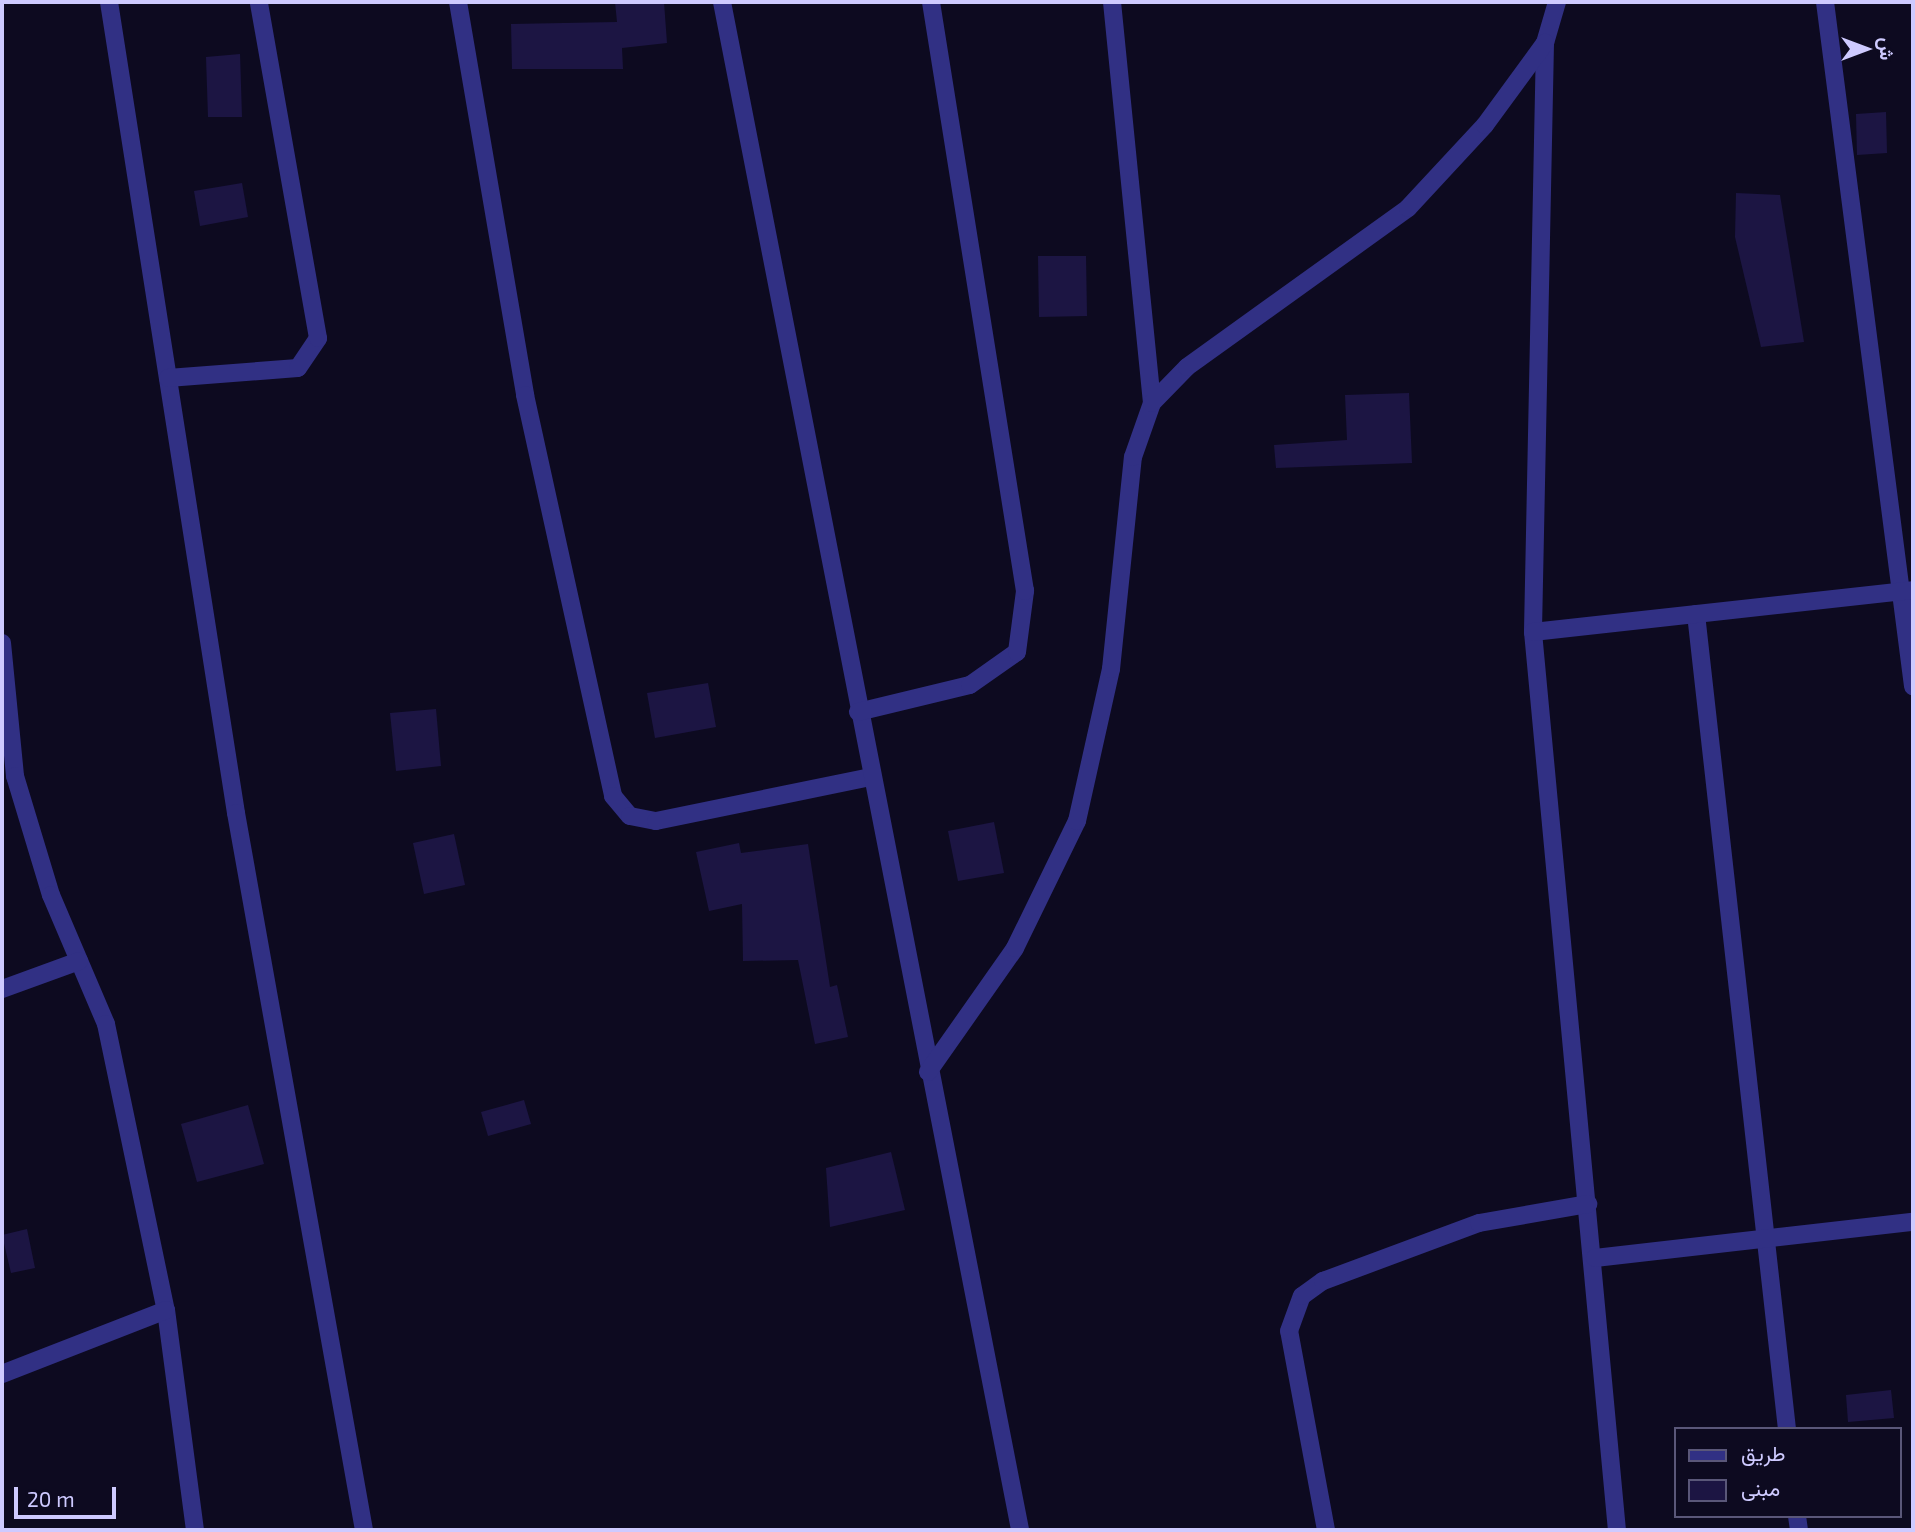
<!DOCTYPE html>
<meta charset="utf-8">
<style>
body{margin:0}
#map{position:relative;width:1915px;height:1532px;overflow:hidden;background:#0d0a20;font-family:"Exo 2",Vazirmatn,sans-serif}
div>[style]{position:absolute}
.building>*{inset:0;background:#1c1543}
.minor>*{height:18px;margin:-9px;padding:0 9px;transform-origin:9px;border-radius:9px;background:#313084}
span{translate:-50% -50%;white-space:nowrap;text-align:center;line-height:1.15;-webkit-text-stroke:5px #0d0a20;paint-order:stroke}
.frame{position:absolute;inset:0;border:4px solid #cecaff;pointer-events:none}
.legend{position:absolute;left:1674px;top:1427px;width:228px;height:91px;box-sizing:border-box;background:#0d0a20;border:2px solid #5a5779;margin:0;padding:9px 12px;list-style:none;font-size:21px;color:#cecaff}
.legend li{display:flex;align-items:center;gap:14px;height:35px}
.legend b{width:35px;border:2px solid #5a5779}
.north{position:absolute;left:1831px;top:14px;width:70px;height:70px;-webkit-text-stroke:5px #0d0a20;paint-order:stroke;rotate:90deg;font-size:19px;font-weight:700;line-height:28px;text-align:center;color:#cecaff}
.north::after{content:'';display:block;margin:auto;width:24px;height:32px;background:#cecaff;clip-path:polygon(50% 0,100% 100%,50% 72%,0 100%)}
.scale{position:absolute;left:14px;top:1487px;width:102px;height:32px;box-sizing:border-box;border:4px solid #cecaff;border-top:0;padding-left:9px;font-size:21px;line-height:24px;white-space:nowrap;color:#cecaff;-webkit-text-stroke:5px #0d0a20;paint-order:stroke}
</style>
<div id="map">
<div class="building">
<i style="clip-path:polygon(615px 2px,664px 2px,667px 43px,622px 48px,623px 69px,512px 69px,511px 24px,617px 22px)"></i>
<i style="clip-path:polygon(240px 54px,242px 117px,208px 117px,206px 57px)"></i>
<i style="clip-path:polygon(1886px 112px,1887px 153px,1857px 155px,1856px 114px)"></i>
<i style="clip-path:polygon(242px 183px,248px 217px,200px 226px,194px 191px)"></i>
<i style="clip-path:polygon(1736px 193px,1780px 195px,1804px 342px,1761px 347px,1735px 237px)"></i>
<i style="clip-path:polygon(1038px 256px,1086px 256px,1087px 316px,1039px 317px)"></i>
<i style="clip-path:polygon(1409px 393px,1412px 463px,1276px 468px,1274px 445px,1347px 440px,1345px 395px)"></i>
<i style="clip-path:polygon(708px 683px,716px 727px,655px 738px,647px 693px)"></i>
<i style="clip-path:polygon(436px 709px,441px 766px,396px 771px,390px 713px)"></i>
<i style="clip-path:polygon(994px 822px,1004px 873px,958px 881px,948px 831px)"></i>
<i style="clip-path:polygon(454px 834px,465px 885px,424px 894px,413px 843px)"></i>
<i style="clip-path:polygon(739px 843px,741px 853px,808px 844px,830px 987px,837px 985px,848px 1037px,815px 1044px,798px 960px,743px 961px,742px 904px,709px 911px,696px 852px)"></i>
<i style="clip-path:polygon(524px 1100px,531px 1124px,488px 1136px,481px 1112px)"></i>
<i style="clip-path:polygon(248px 1105px,264px 1164px,197px 1182px,181px 1124px)"></i>
<i style="clip-path:polygon(891px 1152px,905px 1210px,830px 1227px,826px 1168px)"></i>
<i style="clip-path:polygon(27px 1229px,35px 1268px,11px 1273px,2px 1235px)"></i>
<i style="clip-path:polygon(1891px 1390px,1894px 1418px,1848px 1422px,1846px 1395px)"></i>
</div>
<div class="minor">
<i style="left:109px;top:2px;width:821px;rotate:81.1deg"></i>
<i style="left:236px;top:813px;width:728px;rotate:79.88deg"></i>
<i style="left:458px;top:2px;width:399px;rotate:80.3deg"></i>
<i style="left:525px;top:395px;width:411px;rotate:77.6deg"></i>
<i style="left:613px;top:796px;width:26px;rotate:50deg"></i>
<i style="left:630px;top:816px;width:26px;rotate:11deg"></i>
<i style="left:656px;top:821px;width:219px;rotate:-11.6deg"></i>
<i style="left:722px;top:2px;width:1557px;rotate:78.96deg"></i>
<i style="left:1112px;top:2px;width:403px;rotate:84.3deg"></i>
<i style="left:1557px;top:2px;width:43px;rotate:106.3deg"></i>
<i style="left:1545px;top:43px;width:589px;rotate:91.17deg"></i>
<i style="left:1533px;top:632px;width:902px;rotate:84.66deg"></i>
<i style="left:1825px;top:2px;width:690px;rotate:82.67deg"></i>
<i style="left:168px;top:378px;width:130px;rotate:-4.4deg"></i>
<i style="left:298px;top:368px;width:36px;rotate:-56deg"></i>
<i style="left:318px;top:338px;width:341px;rotate:-100deg"></i>
<i style="left:1696px;top:614px;width:820px;rotate:83.63deg"></i>
<i style="left:1533px;top:632px;width:382px;rotate:-6.3deg"></i>
<i style="left:2px;top:643px;width:134px;rotate:84.4deg"></i>
<i style="left:15px;top:776px;width:124px;rotate:73.2deg"></i>
<i style="left:51px;top:895px;width:140px;rotate:66.9deg"></i>
<i style="left:106px;top:1024px;width:292px;rotate:78.2deg"></i>
<i style="left:166px;top:1310px;width:222px;rotate:82.5deg"></i>
<i style="left:858px;top:712px;width:115px;rotate:-13.6deg"></i>
<i style="left:970px;top:685px;width:57px;rotate:-35.1deg"></i>
<i style="left:1017px;top:652px;width:62px;rotate:-82.5deg"></i>
<i style="left:1025px;top:591px;width:596px;rotate:-99.07deg"></i>
<i style="left:2px;top:989px;width:82px;rotate:-20deg"></i>
<i style="left:928px;top:1072px;width:151px;rotate:-54.9deg"></i>
<i style="left:1015px;top:948px;width:141px;rotate:-64deg"></i>
<i style="left:1077px;top:821px;width:156px;rotate:-77.4deg"></i>
<i style="left:1111px;top:669px;width:213px;rotate:-84.1deg"></i>
<i style="left:1133px;top:457px;width:57px;rotate:-70.6deg"></i>
<i style="left:1152px;top:403px;width:50px;rotate:-45.8deg"></i>
<i style="left:1187px;top:367px;width:272px;rotate:-35.7deg"></i>
<i style="left:1408px;top:208px;width:113px;rotate:-47.1deg"></i>
<i style="left:1485px;top:125px;width:102px;rotate:-53.8deg"></i>
<i style="left:1595px;top:1258px;width:320px;rotate:-6.5deg"></i>
<i style="left:2px;top:1374px;width:176px;rotate:-21.3deg"></i>
<i style="left:1797px;top:1516px;width:14px;rotate:82deg"></i>
<i style="left:1326px;top:1530px;width:202px;rotate:-100.5deg"></i>
<i style="left:1289px;top:1331px;width:37px;rotate:-70deg"></i>
<i style="left:1302px;top:1296px;width:26px;rotate:-36deg"></i>
<i style="left:1323px;top:1281px;width:166px;rotate:-20.4deg"></i>
<i style="left:1479px;top:1223px;width:111px;rotate:-9.9deg"></i>
</div>
<div class="frame"></div>
<ul class="legend">
<li><b style="height:9px;background:#313084"></b>طريق</li>
<li><b style="height:19px;background:#1c1543"></b>مبنى</li>
</ul>
<div class="north">ش</div>
<div class="scale">20 m</div>
</div>
